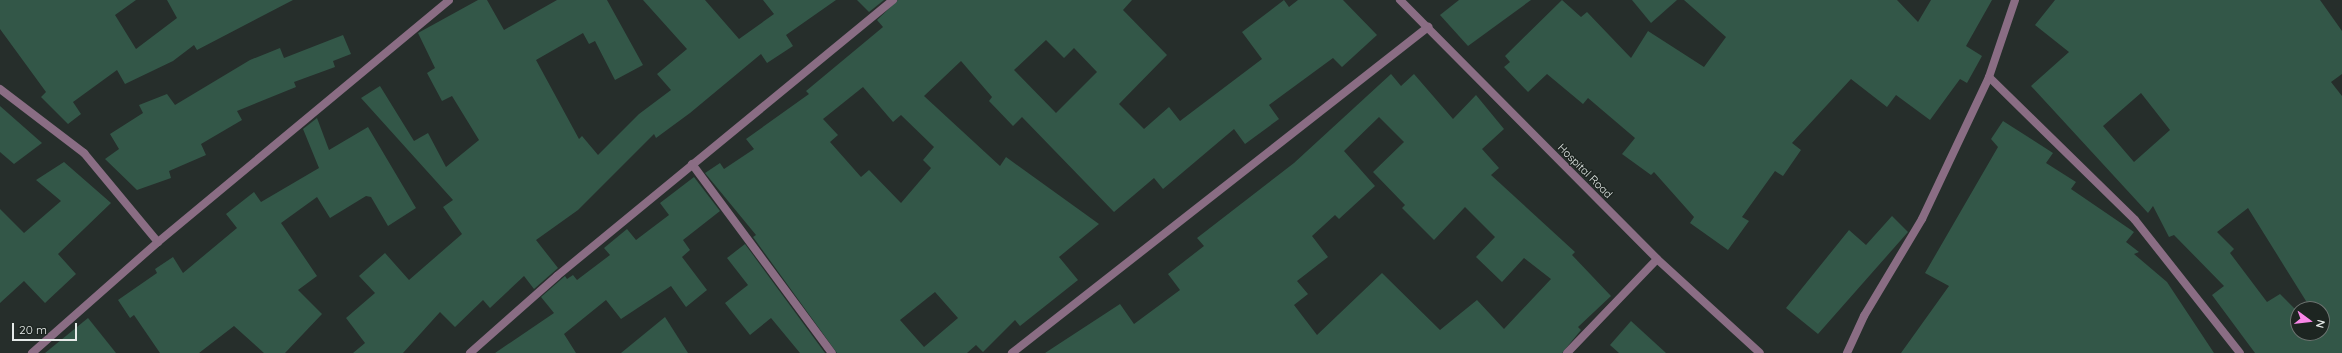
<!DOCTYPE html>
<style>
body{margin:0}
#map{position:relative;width:2342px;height:353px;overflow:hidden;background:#262e2b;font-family:Quicksand,sans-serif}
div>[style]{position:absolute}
.building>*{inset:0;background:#335748}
.street>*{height:8px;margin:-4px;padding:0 4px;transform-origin:4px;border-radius:4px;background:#8a6d84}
span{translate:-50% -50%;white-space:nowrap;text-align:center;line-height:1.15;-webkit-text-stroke:3px #1d2521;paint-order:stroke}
.street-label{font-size:11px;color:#e6ebe9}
.north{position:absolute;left:2290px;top:301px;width:40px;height:40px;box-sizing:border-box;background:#1d2521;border:1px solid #6d7471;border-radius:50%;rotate:105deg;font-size:11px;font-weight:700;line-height:16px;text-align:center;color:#e6ebe9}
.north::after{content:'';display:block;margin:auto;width:14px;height:18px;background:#f987e8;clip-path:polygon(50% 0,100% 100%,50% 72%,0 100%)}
.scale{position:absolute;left:12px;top:323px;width:65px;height:18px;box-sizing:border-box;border:2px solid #e6ebe9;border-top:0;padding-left:5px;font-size:12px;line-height:14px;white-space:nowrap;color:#e6ebe9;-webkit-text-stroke:3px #1d2521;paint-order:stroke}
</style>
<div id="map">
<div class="building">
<i style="clip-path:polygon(0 0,136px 0,115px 15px,136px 49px,177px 18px,167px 0,293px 0,197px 50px,194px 45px,173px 61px,125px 84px,117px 70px,73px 102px,81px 114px,68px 124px,41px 97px,46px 92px,0 29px)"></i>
<i style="clip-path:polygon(478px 0,487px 0,504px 30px,557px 0,607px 0,643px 65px,615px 80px,595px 41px,589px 44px,583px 33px,536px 60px,579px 139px,582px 136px,598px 155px,639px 114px,671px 90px,657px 74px,687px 49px,643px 0,705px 0,739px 39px,774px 14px,763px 0,836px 0,786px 35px,793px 46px,767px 63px,761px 54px,690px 113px,656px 138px,654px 134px,578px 210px,536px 240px,558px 268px,534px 289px,524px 276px,490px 308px,483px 300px,455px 327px,440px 312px,403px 353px,353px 353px,365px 343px,346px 318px,375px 293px,359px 276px,385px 253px,409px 280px,462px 234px,443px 207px,453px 200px,361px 98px,380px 86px,414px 141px,428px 133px,446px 167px,479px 140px,452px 96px,442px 101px,427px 73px,435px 68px,418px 33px)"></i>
<i style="clip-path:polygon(857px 0,884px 0,869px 12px)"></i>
<i style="clip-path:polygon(evenodd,898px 0,1132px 0,1123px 10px,1167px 55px,1119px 104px,1144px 129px,1169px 107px,1180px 121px,1262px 59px,1242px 32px,1284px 0,1289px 7px,1298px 0,1343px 0,1377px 35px,1342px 67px,1333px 58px,1269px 105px,1279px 119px,1245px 144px,1234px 129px,1163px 189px,1154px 178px,1114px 212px,1022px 117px,1013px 126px,989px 101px,992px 97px,961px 61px,924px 96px,1000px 166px,1006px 157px,1099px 224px,1059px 257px,1078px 280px,1020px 326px,1015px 320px,983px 352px,976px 345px,967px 353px,837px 353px,753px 237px,756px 235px,705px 173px,720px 163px,724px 169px,754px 149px,746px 139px,809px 94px,806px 91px,883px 27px,877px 20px,898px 0,1046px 40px,1064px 58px,1074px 48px,1097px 72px,1056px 113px,1014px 70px,1046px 40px,898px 0,863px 87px,893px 122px,901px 115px,934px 147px,923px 160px,931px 168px,901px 203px,869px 170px,861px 177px,830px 142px,838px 135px,823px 119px,863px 87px,898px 0,935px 292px,958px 318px,924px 347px,900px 320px,935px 292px)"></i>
<i style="clip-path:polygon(1459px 0,1531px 0,1468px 46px,1440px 15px)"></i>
<i style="clip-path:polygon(1562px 0,1581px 17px,1587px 12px,1631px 58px,1648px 31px,1704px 67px,1726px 37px,1684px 0,1897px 0,1918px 22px,1931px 0,1992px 0,1966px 46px,1982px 56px,1967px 83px,1960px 79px,1930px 120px,1896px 95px,1887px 107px,1851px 79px,1792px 143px,1801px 150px,1783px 176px,1775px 171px,1742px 217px,1749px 221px,1728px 250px,1690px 223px,1694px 217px,1654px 172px,1651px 175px,1622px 154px,1635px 138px,1588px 98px,1583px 104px,1547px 74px,1528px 92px,1504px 67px,1510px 62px,1505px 56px)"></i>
<i style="clip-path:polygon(1632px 0,1677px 0,1651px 23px)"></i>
<i style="clip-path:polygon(evenodd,2055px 0,2320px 0,2342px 31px,2342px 74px,2331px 82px,2342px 96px,2342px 353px,2255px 353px,2212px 295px,2224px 286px,2174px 235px,2169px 237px,2153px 206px,2148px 213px,2031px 86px,2069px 52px,2035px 25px,2055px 0,2141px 93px,2170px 130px,2134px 162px,2103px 126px,2141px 93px,2055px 0,2248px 208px,2311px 309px,2322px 309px,2322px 333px,2298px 333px,2298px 312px,2280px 294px,2267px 302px,2230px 253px,2234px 249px,2217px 232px,2248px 208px)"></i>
<i style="clip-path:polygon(343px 35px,351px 54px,333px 61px,335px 67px,294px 82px,296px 87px,237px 111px,242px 120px,201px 144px,206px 155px,169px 171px,171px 178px,137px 190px,105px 159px,119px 149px,110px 134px,143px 113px,139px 105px,167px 94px,175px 105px,250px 60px,280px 48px,284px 58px)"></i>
<i style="clip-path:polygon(evenodd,1391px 74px,1401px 86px,1414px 74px,1453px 119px,1476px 95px,1504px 129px,1482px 149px,1499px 168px,1491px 175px,1575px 252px,1572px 255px,1611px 296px,1578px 327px,1581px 330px,1562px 353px,1045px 353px,1120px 304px,1134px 324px,1180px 290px,1168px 274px,1204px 246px,1197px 238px,1294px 163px,1391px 74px,1379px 117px,1404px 142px,1373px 172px,1405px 205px,1402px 208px,1434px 240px,1465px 207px,1495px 237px,1476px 257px,1502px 282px,1524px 258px,1551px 279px,1504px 329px,1477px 300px,1440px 330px,1382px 273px,1317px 335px,1294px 305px,1308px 294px,1297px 281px,1328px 257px,1312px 236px,1335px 215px,1339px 219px,1375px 186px,1344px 151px,1379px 117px)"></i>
<i style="clip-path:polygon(0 106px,42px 143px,14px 164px,0 152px)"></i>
<i style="clip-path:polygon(317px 118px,329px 150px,368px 127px,416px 208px,388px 226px,371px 197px,366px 196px,330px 218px,317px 197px,281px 223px,317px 276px,298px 290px,322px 314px,285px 353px,264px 353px,234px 326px,199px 353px,160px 353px,134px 315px,130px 318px,118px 300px,157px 273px,155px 269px,173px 257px,183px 273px,237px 228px,226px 214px,254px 192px,261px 202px,319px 168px,303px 129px)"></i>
<i style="clip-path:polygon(2003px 121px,2053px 153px,2046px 163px,2076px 182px,2071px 189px,2134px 232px,2126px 242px,2139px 252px,2134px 254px,2167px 282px,2214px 353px,1901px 353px,1949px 286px,1925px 273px,1998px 147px,1991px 139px)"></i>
<i style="clip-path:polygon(64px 162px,111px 203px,58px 254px,76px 274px,45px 303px,24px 281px,0 303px,0 209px,24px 233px,61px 201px,36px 180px)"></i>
<i style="clip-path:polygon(694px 177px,720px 211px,683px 240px,690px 250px,682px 257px,707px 290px,686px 307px,671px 286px,621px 319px,606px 300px,564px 334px,576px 353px,495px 353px,554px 313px,541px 297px,565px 276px,567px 279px,573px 275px,577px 280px,610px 255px,604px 248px,627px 229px,636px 240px,669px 215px,660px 203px)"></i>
<i style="clip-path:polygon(1892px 216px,1908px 232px,1818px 334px,1786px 308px,1849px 230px,1866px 245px)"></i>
<i style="clip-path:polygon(745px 244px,825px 353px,800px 353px,771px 318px,750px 335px,725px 303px,748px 285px,727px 258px)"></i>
<i style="clip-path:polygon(665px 317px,688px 353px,621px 353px)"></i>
<i style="clip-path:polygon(88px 318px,116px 353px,45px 353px)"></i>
<i style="clip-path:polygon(1631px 321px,1666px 353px,1619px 353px,1610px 345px)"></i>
</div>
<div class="street">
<i style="left:1400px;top:0;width:365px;rotate:45.2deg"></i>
<i style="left:1657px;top:259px;width:139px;rotate:42.4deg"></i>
<i style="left:1989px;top:77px;width:204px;rotate:44.4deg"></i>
<i style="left:2135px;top:220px;width:169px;rotate:51.7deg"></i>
<i style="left:0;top:89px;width:106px;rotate:37.3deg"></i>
<i style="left:84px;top:153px;width:116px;rotate:50.3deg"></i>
<i style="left:692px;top:164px;width:235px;rotate:53.5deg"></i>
<i style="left:32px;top:353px;width:168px;rotate:-41.4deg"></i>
<i style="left:158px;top:242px;width:378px;rotate:-39.7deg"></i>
<i style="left:470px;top:353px;width:116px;rotate:-41.5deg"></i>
<i style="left:557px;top:276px;width:435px;rotate:-39.4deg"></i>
<i style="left:1012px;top:353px;width:529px;rotate:-38.08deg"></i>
<i style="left:1567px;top:353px;width:130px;rotate:-46.2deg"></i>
<i style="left:1847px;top:353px;width:41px;rotate:-65.3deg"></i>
<i style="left:1864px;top:316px;width:113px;rotate:-59.1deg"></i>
<i style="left:1922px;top:219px;width:157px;rotate:-64.7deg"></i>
<i style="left:1989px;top:77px;width:81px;rotate:-71.3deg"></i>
</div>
<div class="street-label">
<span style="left:1585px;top:171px;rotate:45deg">Hospital Road</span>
</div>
<div class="north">N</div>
<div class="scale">20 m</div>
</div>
